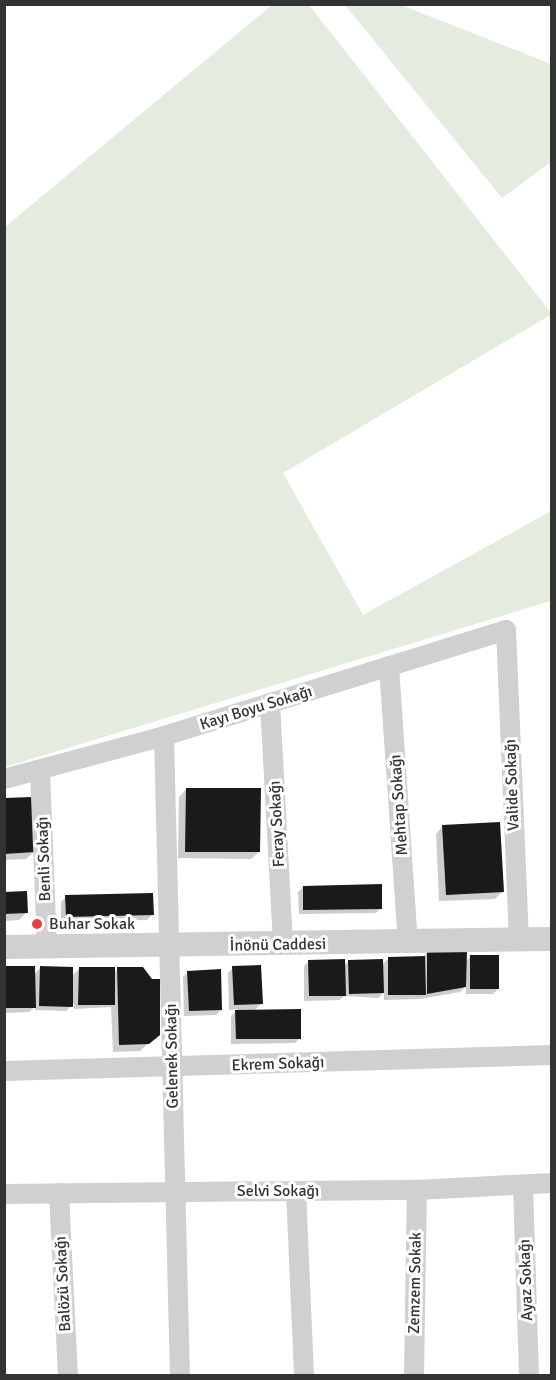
<!DOCTYPE html>
<meta charset="utf-8">
<style>
body{margin:0}
#map{position:relative;width:556px;height:1380px;overflow:hidden;background:#fff;font-family:Signika,sans-serif}
div>[style]{position:absolute}
.green>*{inset:0;background:#e4ecdf}
.shadow>*{inset:0;background:#0003}
.building>*{inset:0;background:#1a1a1a}
.minor>*{height:20px;margin:-10px;padding:0 10px;transform-origin:10px;border-radius:10px;background:#d0d0d0}
.tertiary>*{height:24px;margin:-12px;padding:0 12px;transform-origin:12px;border-radius:12px;background:#d0d0d0}
.dots>*{width:16px;height:16px;translate:-50% -50%;box-sizing:border-box;border:3px solid #fff;border-radius:50%}
span{translate:-50% -50%;white-space:nowrap;text-align:center;line-height:1.15;-webkit-text-stroke:6px #fff;paint-order:stroke}
.street-label{font-size:16px;color:#333}
.poi-label{font-size:16px;color:#333}
.left{translate:0 -50%;text-align:left}
.frame{position:absolute;inset:0;border:6px solid #333;pointer-events:none}
</style>
<div id="map">
<div class="green">
<i style="clip-path:polygon(272px 5px,309px 5px,552px 314px,283px 473px,363px 615px,551px 511px,551px 601px,5px 767px,5px 227px)"></i>
<i style="clip-path:polygon(345px 5px,401px 5px,551px 64px,551px 162px,502px 198px)"></i>
</div>
<div class="shadow">
<i style="clip-path:polygon(186px 789px,259px 852px,251px 859px,178px 858px,179px 797px)"></i>
<i style="clip-path:polygon(4px 800px,34px 852px,26px 859px,4px 860px)"></i>
<i style="clip-path:polygon(443px 826px,502px 892px,495px 899px,439px 901px,436px 834px)"></i>
<i style="clip-path:polygon(303px 887px,381px 908px,376px 913px,299px 914px,298px 892px)"></i>
<i style="clip-path:polygon(4px 894px,26px 913px,19px 920px,4px 921px)"></i>
<i style="clip-path:polygon(66px 897px,152px 915px,147px 920px,61px 922px,61px 902px)"></i>
<i style="clip-path:polygon(428px 950px,465px 962px,471px 956px,498px 989px,493px 994px,466px 994px,466px 986px,460px 992px,420px 999px,384px 1000px,384px 992px,378px 998px,344px 996px,340px 1000px,304px 1001px,304px 966px,309px 961px,344px 966px,349px 961px,382px 965px,389px 958px,423px 958px)"></i>
<i style="clip-path:polygon(4px 968px,34px 975px,40px 968px,72px 976px,80px 968px,114px 973px,118px 969px,150px 1042px,140px 1051px,113px 1052px,111px 1007px,74px 1009px,74px 1003px,66px 1011px,35px 1010px,35px 1007px,29px 1012px,4px 1013px)"></i>
<i style="clip-path:polygon(233px 968px,262px 1003px,254px 1011px,300px 1038px,295px 1043px,231px 1044px,231px 1016px,238px 1009px,229px 1010px,228px 973px)"></i>
<i style="clip-path:polygon(188px 972px,221px 1010px,216px 1015px,184px 1016px,183px 977px)"></i>
</div>
<div class="building">
<i style="clip-path:polygon(186px 788px,261px 788px,260px 852px,185px 852px)"></i>
<i style="clip-path:polygon(32px 797px,35px 852px,4px 854px,4px 798px)"></i>
<i style="clip-path:polygon(500px 822px,504px 892px,446px 895px,442px 825px)"></i>
<i style="clip-path:polygon(382px 884px,382px 909px,303px 910px,303px 886px)"></i>
<i style="clip-path:polygon(27px 891px,28px 913px,4px 914px,4px 892px)"></i>
<i style="clip-path:polygon(153px 893px,154px 915px,66px 917px,65px 895px)"></i>
<i style="clip-path:polygon(427px 949px,467px 950px,466px 987px,427px 994px)"></i>
<i style="clip-path:polygon(470px 955px,499px 955px,499px 989px,470px 989px)"></i>
<i style="clip-path:polygon(425px 956px,426px 995px,388px 995px,388px 957px)"></i>
<i style="clip-path:polygon(345px 959px,346px 996px,309px 996px,308px 960px)"></i>
<i style="clip-path:polygon(383px 959px,384px 993px,349px 994px,348px 960px)"></i>
<i style="clip-path:polygon(261px 965px,263px 1004px,234px 1005px,232px 966px)"></i>
<i style="clip-path:polygon(4px 966px,35px 966px,36px 1008px,4px 1008px)"></i>
<i style="clip-path:polygon(40px 966px,73px 967px,73px 1007px,39px 1006px)"></i>
<i style="clip-path:polygon(79px 967px,115px 967px,115px 1005px,78px 1005px)"></i>
<i style="clip-path:polygon(117px 967px,143px 967px,152px 979px,160px 979px,160px 1035px,149px 1044px,119px 1045px)"></i>
<i style="clip-path:polygon(221px 969px,222px 1010px,189px 1011px,187px 971px)"></i>
<i style="clip-path:polygon(301px 1009px,301px 1039px,236px 1039px,235px 1010px)"></i>
</div>
<div class="minor">
<i style="left:389px;top:666px;width:278px;rotate:86.1deg"></i>
<i style="left:270px;top:703px;width:241px;rotate:86.9deg"></i>
<i style="left:164px;top:736px;width:640px;rotate:88.57deg"></i>
<i style="left:40px;top:772px;width:175px;rotate:87.7deg"></i>
<i style="left:4px;top:779px;width:166px;rotate:-15deg"></i>
<i style="left:164px;top:736px;width:358px;rotate:-17.2deg"></i>
<i style="left:506px;top:630px;width:310px;rotate:87.6deg"></i>
<i style="left:4px;top:1071px;width:548px;rotate:-1.67deg"></i>
<i style="left:523px;top:1185px;width:191px;rotate:88.2deg"></i>
<i style="left:296px;top:1191px;width:185px;rotate:87.5deg"></i>
<i style="left:59px;top:1193px;width:183px;rotate:87.2deg"></i>
<i style="left:4px;top:1194px;width:413px;rotate:-0.6deg"></i>
<i style="left:417px;top:1190px;width:135px;rotate:-3deg"></i>
<i style="left:414px;top:1376px;width:186px;rotate:-89.1deg"></i>
</div>
<div class="tertiary">
<i style="left:4px;top:947px;width:548px;rotate:-0.84deg"></i>
</div>
<div class="dots">
<i style="left:37px;top:924px;background:#e54039"></i>
</div>
<div class="street-label">
<span style="left:256px;top:708px;rotate:-17deg">Kayı Boyu Sokağı</span>
<span style="left:512px;top:785px;rotate:-92deg">Valide Sokağı</span>
<span style="left:399px;top:805px;rotate:-94deg">Mehtap Sokağı</span>
<span style="left:277px;top:824px;rotate:-93deg">Feray Sokağı</span>
<span style="left:44px;top:859px;rotate:-92deg">Benli Sokağı</span>
<span style="left:278px;top:945px;rotate:-1deg">İnönü Caddesi</span>
<span style="left:172px;top:1056px;rotate:-91deg">Gelenek Sokağı</span>
<span style="left:278px;top:1064px;rotate:-2deg">Ekrem Sokağı</span>
<span style="left:278px;top:1191px">Selvi Sokağı</span>
<span style="left:526px;top:1280px;rotate:-92deg">Ayaz Sokağı</span>
<span style="left:415px;top:1283px;rotate:-89deg">Zemzem Sokak</span>
<span style="left:63px;top:1284px;rotate:-93deg">Balözü Sokağı</span>
</div>
<div class="poi-label">
<span class="left" style="left:49px;top:924px">Buhar Sokak</span>
</div>
<div class="frame"></div>
</div>
